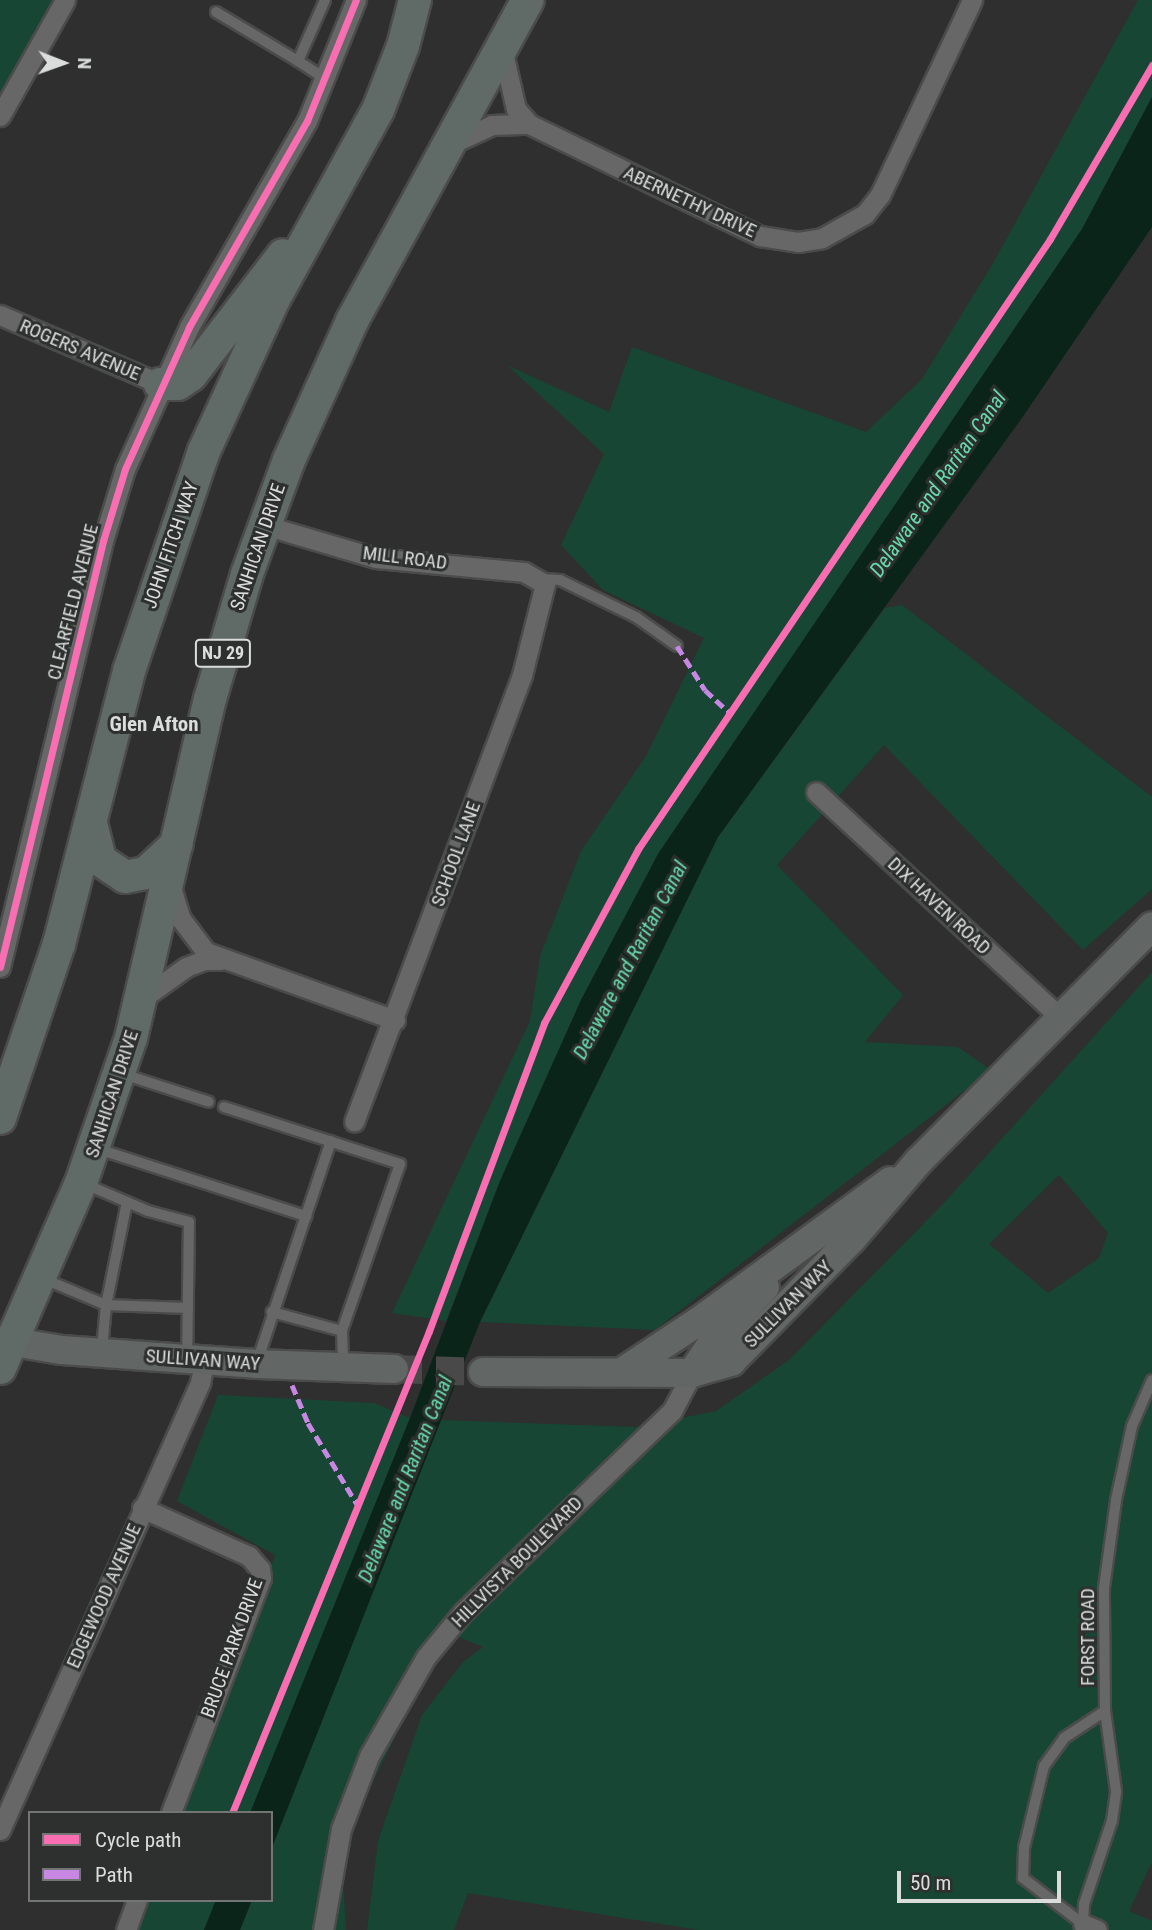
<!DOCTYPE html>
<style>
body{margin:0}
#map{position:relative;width:1152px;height:1930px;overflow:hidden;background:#2e2f2e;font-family:"Roboto Condensed",sans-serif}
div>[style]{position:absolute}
.green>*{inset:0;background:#174635}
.water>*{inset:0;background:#0b241a}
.secondary-tunnel>*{height:28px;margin-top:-14px;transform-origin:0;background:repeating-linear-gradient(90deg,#484948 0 28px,transparent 0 42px)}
.roads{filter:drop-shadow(2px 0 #4a4b4a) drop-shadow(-2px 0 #4a4b4a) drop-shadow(0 2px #4a4b4a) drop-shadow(0 -2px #4a4b4a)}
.service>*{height:10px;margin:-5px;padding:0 5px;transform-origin:5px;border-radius:5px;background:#666766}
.minor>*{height:19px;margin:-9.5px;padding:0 9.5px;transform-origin:9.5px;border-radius:9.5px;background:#666766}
.secondary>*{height:28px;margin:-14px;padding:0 14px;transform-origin:14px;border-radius:14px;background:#626664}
.trunk>*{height:32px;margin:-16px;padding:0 16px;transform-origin:16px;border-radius:16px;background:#606a66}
.quiet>*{height:5px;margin-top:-2.5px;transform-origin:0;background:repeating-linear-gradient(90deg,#c787e3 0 10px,transparent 0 15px)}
.cycleway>*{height:7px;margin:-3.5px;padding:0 3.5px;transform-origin:3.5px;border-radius:3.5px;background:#f96db3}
span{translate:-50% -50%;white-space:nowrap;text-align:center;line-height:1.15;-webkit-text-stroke:6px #2d302e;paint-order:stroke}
.shield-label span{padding:2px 5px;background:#2d302e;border:2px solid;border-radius:5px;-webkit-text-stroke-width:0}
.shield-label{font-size:18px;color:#dbdddc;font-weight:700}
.street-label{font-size:19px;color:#dbdddc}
.water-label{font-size:21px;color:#66dcad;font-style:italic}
.neighbourhood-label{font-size:21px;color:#dbdddc;font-weight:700}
.legend{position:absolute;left:28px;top:1811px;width:245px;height:91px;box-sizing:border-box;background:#2d302e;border:2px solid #737574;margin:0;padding:9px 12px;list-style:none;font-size:21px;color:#dbdddc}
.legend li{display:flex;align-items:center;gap:14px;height:35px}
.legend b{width:35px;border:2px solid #737574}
.north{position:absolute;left:28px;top:28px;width:70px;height:70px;-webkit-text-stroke:5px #2d302e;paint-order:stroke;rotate:91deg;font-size:19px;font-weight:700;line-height:28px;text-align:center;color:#dbdddc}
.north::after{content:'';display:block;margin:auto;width:24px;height:32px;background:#dbdddc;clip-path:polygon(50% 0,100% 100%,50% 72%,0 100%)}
.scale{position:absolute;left:897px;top:1871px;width:164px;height:32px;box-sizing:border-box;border:4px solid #dbdddc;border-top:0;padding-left:9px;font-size:21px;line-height:24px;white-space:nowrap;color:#dbdddc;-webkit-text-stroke:5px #2d302e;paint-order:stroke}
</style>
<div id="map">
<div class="green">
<i style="clip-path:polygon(0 0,59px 0,0 92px)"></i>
<i style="clip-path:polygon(1138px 0,1152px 0,1152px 97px,1082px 229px,658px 854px,581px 1000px,500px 1181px,446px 1321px,392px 1313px,530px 1021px,540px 956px,581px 851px,646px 756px,704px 638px,603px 590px,561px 545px,604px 454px,507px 365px,609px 412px,632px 347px,866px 432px,922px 379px,992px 265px)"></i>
<i style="clip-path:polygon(902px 605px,1152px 797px,1152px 889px,1083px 950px,884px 745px,777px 865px,903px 995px,865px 1042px,958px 1047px,991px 1070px,655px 1330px,480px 1322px,718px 837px,885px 608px)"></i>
<i style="clip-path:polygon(evenodd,1152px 972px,1152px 1862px,1129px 1911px,1152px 1921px,1152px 1930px,699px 1930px,468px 1893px,454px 1930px,367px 1930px,378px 1841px,422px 1715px,463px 1662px,483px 1647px,447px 1632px,341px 1846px,346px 1930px,240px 1930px,252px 1900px,271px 1900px,271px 1850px,440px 1420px,636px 1427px,716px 1411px,789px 1360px,942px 1205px,1152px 972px,1059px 1175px,1108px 1233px,1099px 1258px,1048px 1293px,989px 1244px,1059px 1175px)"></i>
<i style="clip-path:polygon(218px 1395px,374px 1403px,410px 1418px,250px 1813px,180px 1813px,275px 1555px,177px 1501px)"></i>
<i style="clip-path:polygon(147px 1900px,216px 1900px,204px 1930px,136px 1930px)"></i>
</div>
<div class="water">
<i style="clip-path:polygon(1152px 97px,1152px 227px,1022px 418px,718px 837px,480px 1322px,271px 1850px,271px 1813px,250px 1813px,410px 1418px,500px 1181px,581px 1000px,658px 854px,1082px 229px)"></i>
<i style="clip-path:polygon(216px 1900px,252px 1900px,240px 1930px,204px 1930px)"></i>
</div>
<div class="secondary-tunnel">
<i style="left:394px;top:1369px;width:89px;rotate:1.9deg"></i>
</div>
<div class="roads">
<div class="service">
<i style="left:216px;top:12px;width:96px;rotate:30.9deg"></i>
<i style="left:298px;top:61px;width:67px;rotate:-66.1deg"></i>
<i style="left:298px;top:61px;width:33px;rotate:33deg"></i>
<i style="left:541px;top:579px;width:19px;rotate:3deg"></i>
<i style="left:560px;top:580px;width:85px;rotate:26deg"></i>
<i style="left:636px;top:617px;width:50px;rotate:35.3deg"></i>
<i style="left:123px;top:1074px;width:90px;rotate:18deg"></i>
<i style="left:224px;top:1107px;width:185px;rotate:17.9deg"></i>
<i style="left:400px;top:1164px;width:177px;rotate:109.2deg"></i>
<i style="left:342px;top:1331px;width:73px;rotate:-164.8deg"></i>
<i style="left:98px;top:1149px;width:219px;rotate:17.9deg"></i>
<i style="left:85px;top:1184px;width:69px;rotate:23.2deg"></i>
<i style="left:148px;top:1211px;width:42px;rotate:15deg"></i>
<i style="left:189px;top:1222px;width:136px;rotate:90.8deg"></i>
<i style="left:127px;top:1202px;width:105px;rotate:101.5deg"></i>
<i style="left:106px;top:1305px;width:82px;rotate:2.1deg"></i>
<i style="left:42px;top:1278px;width:69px;rotate:22.9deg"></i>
<i style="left:106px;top:1305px;width:45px;rotate:95.1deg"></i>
<i style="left:342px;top:1331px;width:35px;rotate:88deg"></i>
<i style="left:257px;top:1362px;width:233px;rotate:-71.5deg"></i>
<i style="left:1083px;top:1924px;width:76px;rotate:-142.5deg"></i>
<i style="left:1023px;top:1878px;width:30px;rotate:-88deg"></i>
<i style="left:1024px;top:1848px;width:84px;rotate:-76.3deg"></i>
<i style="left:1044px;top:1766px;width:34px;rotate:-54deg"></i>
<i style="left:1064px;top:1738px;width:49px;rotate:-33.4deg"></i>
<i style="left:1105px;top:1711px;width:123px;rotate:-90.5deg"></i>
<i style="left:1104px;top:1588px;width:89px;rotate:-82.2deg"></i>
<i style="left:1116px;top:1500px;width:76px;rotate:-77.8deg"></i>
<i style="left:1132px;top:1426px;width:50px;rotate:-66.5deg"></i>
<i style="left:1083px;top:1924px;width:20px;rotate:-87deg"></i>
<i style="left:1084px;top:1904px;width:88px;rotate:-71.4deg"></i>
<i style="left:1112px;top:1821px;width:30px;rotate:-82deg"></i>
<i style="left:1116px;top:1791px;width:81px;rotate:-97.8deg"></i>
</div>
<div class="minor">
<i style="left:502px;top:48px;width:63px;rotate:77.1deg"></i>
<i style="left:516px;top:109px;width:20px;rotate:49deg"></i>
<i style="left:0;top:116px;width:133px;rotate:-60.7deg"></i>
<i style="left:451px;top:144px;width:45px;rotate:-24.9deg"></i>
<i style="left:492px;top:125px;width:37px;rotate:-2deg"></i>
<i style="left:529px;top:124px;width:257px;rotate:25.9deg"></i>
<i style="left:760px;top:236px;width:38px;rotate:9deg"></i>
<i style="left:798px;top:242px;width:24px;rotate:-9deg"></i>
<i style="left:822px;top:238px;width:49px;rotate:-29.2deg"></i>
<i style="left:865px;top:214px;width:24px;rotate:-52deg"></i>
<i style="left:880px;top:195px;width:216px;rotate:-64.7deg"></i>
<i style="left:0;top:315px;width:174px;rotate:23.3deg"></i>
<i style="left:264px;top:525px;width:117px;rotate:16.4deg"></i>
<i style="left:376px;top:558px;width:149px;rotate:5.4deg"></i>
<i style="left:524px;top:572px;width:24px;rotate:30deg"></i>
<i style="left:545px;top:584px;width:94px;rotate:104.2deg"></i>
<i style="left:522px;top:675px;width:477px;rotate:110.6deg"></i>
<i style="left:816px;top:792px;width:335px;rotate:42.7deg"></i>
<i style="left:170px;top:884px;width:37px;rotate:73deg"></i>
<i style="left:181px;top:919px;width:41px;rotate:52.9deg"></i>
<i style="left:206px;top:952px;width:201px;rotate:19.8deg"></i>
<i style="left:0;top:967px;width:438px;rotate:-76.4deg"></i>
<i style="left:103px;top:541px;width:75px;rotate:-73deg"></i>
<i style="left:125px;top:469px;width:156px;rotate:-65.7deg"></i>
<i style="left:189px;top:327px;width:237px;rotate:-60.2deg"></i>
<i style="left:307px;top:121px;width:131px;rotate:-68deg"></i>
<i style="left:143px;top:998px;width:53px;rotate:-35.8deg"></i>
<i style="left:186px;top:967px;width:19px;rotate:-21deg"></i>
<i style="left:204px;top:960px;width:17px"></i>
<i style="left:142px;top:1508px;width:117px;rotate:24.2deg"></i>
<i style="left:249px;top:1556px;width:17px;rotate:50deg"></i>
<i style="left:260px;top:1569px;width:9px;rotate:84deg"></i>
<i style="left:261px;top:1578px;width:252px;rotate:111deg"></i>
<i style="left:0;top:1830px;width:491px;rotate:-65.9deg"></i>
<i style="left:200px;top:1382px;width:22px;rotate:-77deg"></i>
<i style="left:1083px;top:1924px;width:15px;rotate:23deg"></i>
<i style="left:126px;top:1930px;width:32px;rotate:-70deg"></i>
<i style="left:323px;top:1930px;width:103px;rotate:-79.9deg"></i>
<i style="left:341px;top:1829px;width:78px;rotate:-69deg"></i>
<i style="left:369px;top:1756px;width:114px;rotate:-60.1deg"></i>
<i style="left:426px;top:1657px;width:58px;rotate:-50.6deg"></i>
<i style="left:463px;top:1612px;width:290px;rotate:-43.9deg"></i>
<i style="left:672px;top:1411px;width:43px;rotate:-62.2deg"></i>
</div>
<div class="secondary">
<i style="left:13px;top:1342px;width:50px;rotate:9.3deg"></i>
<i style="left:62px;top:1350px;width:196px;rotate:4.1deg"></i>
<i style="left:257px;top:1364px;width:137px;rotate:2.1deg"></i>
<i style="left:483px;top:1372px;width:209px;rotate:0.3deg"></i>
<i style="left:692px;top:1373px;width:41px;rotate:-15.8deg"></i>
<i style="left:731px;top:1362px;width:173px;rotate:-45.5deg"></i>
<i style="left:852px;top:1239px;width:101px;rotate:-49.4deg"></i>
<i style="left:918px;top:1162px;width:332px;rotate:-45.2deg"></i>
<i style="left:622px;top:1372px;width:92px;rotate:-33.5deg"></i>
<i style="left:699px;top:1321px;width:237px;rotate:-36.2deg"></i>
<i style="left:692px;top:1373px;width:36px;rotate:-56deg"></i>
<i style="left:712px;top:1343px;width:77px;rotate:-46.6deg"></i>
</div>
<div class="trunk">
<i style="left:160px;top:384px;width:18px"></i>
<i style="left:178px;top:384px;width:16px;rotate:-35deg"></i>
<i style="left:191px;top:375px;width:151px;rotate:-52.5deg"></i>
<i style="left:91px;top:823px;width:38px;rotate:76deg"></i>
<i style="left:100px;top:860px;width:30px;rotate:34deg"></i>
<i style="left:125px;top:877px;width:21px;rotate:-11deg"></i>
<i style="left:146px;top:873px;width:42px;rotate:-43.1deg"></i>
<i style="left:0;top:1118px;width:184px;rotate:-71.3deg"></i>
<i style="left:59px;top:944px;width:282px;rotate:-75.6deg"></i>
<i style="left:129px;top:671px;width:232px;rotate:-71.2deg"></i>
<i style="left:204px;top:451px;width:167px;rotate:-65.3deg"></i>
<i style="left:274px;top:299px;width:216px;rotate:-61.2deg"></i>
<i style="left:378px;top:110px;width:69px;rotate:-68.7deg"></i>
<i style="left:403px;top:46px;width:48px;rotate:-75.4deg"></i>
<i style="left:0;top:1368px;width:202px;rotate:-66.4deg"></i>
<i style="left:81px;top:1183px;width:153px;rotate:-71deg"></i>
<i style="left:131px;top:1038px;width:348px;rotate:-76.9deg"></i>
<i style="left:210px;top:699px;width:130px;rotate:-73.5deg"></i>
<i style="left:247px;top:574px;width:121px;rotate:-69.8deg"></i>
<i style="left:289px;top:460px;width:153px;rotate:-65.6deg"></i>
<i style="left:352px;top:321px;width:366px;rotate:-61.3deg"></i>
</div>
</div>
<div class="quiet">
<i style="left:677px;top:646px;width:52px;rotate:57.5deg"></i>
<i style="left:705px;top:690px;width:34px;rotate:43deg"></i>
<i style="left:292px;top:1385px;width:41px;rotate:67.2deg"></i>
<i style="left:308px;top:1423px;width:97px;rotate:58.9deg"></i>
</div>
<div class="cycleway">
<i style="left:0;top:967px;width:438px;rotate:-76.4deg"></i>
<i style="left:103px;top:541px;width:75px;rotate:-73deg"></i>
<i style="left:125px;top:469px;width:156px;rotate:-65.7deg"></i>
<i style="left:189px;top:327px;width:237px;rotate:-60.2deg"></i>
<i style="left:307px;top:121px;width:131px;rotate:-68deg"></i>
<i style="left:232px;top:1813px;width:521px;rotate:-67.77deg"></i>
<i style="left:429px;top:1331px;width:329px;rotate:-69.5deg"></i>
<i style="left:544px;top:1023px;width:198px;rotate:-61.6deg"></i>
<i style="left:638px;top:849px;width:736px;rotate:-55.96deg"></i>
<i style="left:1050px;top:239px;width:202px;rotate:-59.6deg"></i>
</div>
<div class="shield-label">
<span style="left:223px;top:653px">NJ 29</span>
</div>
<div class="street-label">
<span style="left:690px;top:202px;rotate:25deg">ABERNETHY DRIVE</span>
<span style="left:80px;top:350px;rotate:23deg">ROGERS AVENUE</span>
<span style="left:171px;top:545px;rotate:-71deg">JOHN FITCH WAY</span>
<span style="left:258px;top:547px;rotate:-71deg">SANHICAN DRIVE</span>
<span style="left:405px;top:558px;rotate:7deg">MILL ROAD</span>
<span style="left:73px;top:602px;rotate:-76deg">CLEARFIELD AVENUE</span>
<span style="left:456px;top:854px;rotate:-70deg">SCHOOL LANE</span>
<span style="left:939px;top:906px;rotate:43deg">DIX HAVEN ROAD</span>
<span style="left:112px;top:1094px;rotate:-72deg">SANHICAN DRIVE</span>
<span style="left:788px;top:1304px;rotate:-45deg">SULLIVAN WAY</span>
<span style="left:203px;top:1360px;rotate:4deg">SULLIVAN WAY</span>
<span style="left:517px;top:1562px;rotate:-45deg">HILLVISTA BOULEVARD</span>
<span style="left:104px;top:1596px;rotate:-66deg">EDGEWOOD AVENUE</span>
<span style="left:1088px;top:1637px;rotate:-90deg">FORST ROAD</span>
<span style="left:232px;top:1648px;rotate:-70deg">BRUCE PARK DRIVE</span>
</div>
<div class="water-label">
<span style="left:938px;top:484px;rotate:-55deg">Delaware and Raritan Canal</span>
<span style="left:630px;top:960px;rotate:-62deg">Delaware and Raritan Canal</span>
<span style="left:405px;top:1479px;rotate:-68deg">Delaware and Raritan Canal</span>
</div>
<div class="neighbourhood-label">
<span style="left:154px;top:724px">Glen Afton</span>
</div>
<ul class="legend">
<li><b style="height:9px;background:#f96db3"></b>Cycle path</li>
<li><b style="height:9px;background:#c787e3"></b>Path</li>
</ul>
<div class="north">N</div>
<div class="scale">50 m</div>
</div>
